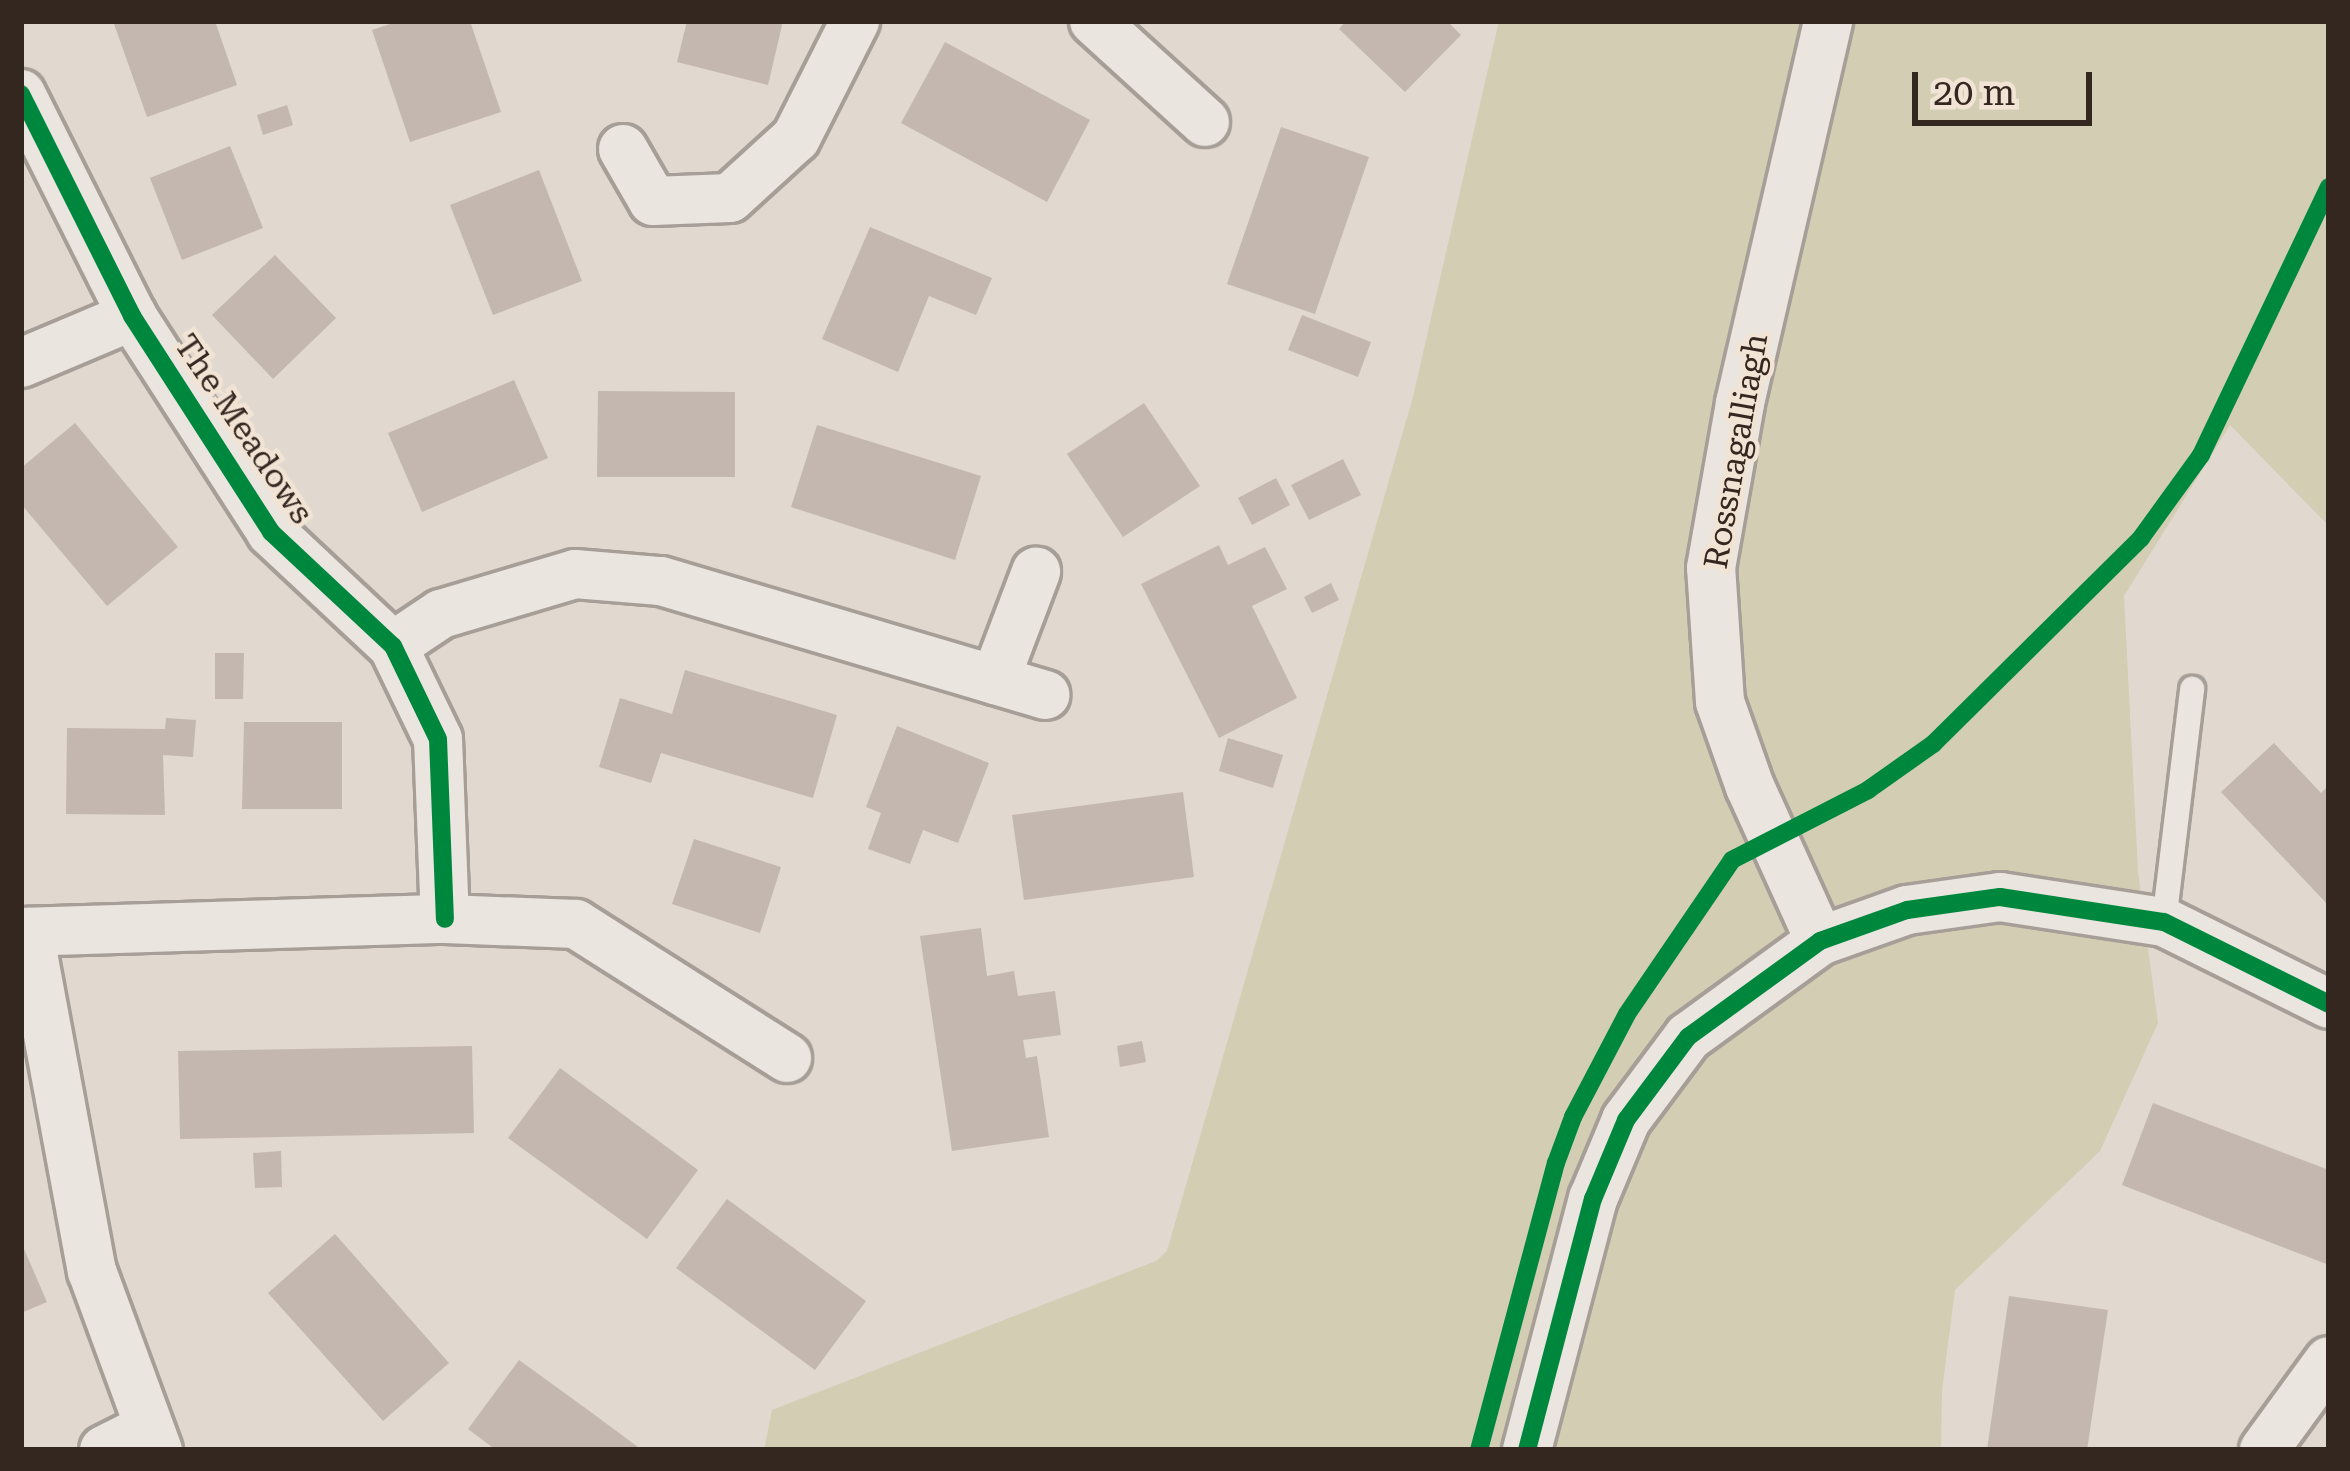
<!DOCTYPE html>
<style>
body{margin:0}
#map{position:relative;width:2350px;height:1471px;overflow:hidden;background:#e1d8cf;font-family:"Roboto Serif",serif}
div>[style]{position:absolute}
.green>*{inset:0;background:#d2cdb3}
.building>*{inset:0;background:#c4b7b0}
.roads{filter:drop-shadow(3px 0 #a69e97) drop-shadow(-3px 0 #a69e97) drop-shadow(0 3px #a69e97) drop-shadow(0 -3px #a69e97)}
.service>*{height:24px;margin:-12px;padding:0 12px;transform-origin:12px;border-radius:12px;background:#eae5df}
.minor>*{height:48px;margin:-24px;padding:0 24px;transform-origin:24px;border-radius:24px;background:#eae5df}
.cycleway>*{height:18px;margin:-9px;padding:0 9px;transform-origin:9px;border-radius:9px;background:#00873e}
span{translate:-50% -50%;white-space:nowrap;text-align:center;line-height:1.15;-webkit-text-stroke:9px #f1e4d5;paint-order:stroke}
.street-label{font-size:33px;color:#342720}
.frame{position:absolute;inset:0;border:24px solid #342720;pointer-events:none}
.scale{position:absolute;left:1912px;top:72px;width:180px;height:54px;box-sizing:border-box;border:6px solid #342720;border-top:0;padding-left:15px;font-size:36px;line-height:42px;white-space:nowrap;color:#342720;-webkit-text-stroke:9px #f1e4d5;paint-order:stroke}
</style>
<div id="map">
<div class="green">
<i style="clip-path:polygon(1499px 21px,2329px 21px,2329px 526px,2230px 425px,2124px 596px,2138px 872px,2158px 1023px,2100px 1151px,1955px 1290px,1942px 1390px,1941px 1450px,764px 1450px,772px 1410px,1156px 1261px,1167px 1251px,1413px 397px)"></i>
</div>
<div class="building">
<i style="clip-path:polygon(113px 21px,215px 21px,237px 85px,147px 117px)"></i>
<i style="clip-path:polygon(399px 21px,470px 21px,501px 112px,410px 142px,372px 30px)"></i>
<i style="clip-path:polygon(687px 21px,783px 21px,768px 85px,677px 62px)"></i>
<i style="clip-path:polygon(1346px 21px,1447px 21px,1461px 35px,1405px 92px,1339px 29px)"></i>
<i style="clip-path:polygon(945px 42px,1090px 120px,1047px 202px,901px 123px)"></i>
<i style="clip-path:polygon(287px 105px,293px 125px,263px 135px,257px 115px)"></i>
<i style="clip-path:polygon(1281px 127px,1369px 157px,1315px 314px,1227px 284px)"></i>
<i style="clip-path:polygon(230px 146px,263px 228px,182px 260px,150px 178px)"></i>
<i style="clip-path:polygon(539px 170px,582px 281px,493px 315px,450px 205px)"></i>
<i style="clip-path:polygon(870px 227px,992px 278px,976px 315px,929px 296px,898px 372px,822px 339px)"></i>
<i style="clip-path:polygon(275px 255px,336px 318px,273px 379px,212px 315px)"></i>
<i style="clip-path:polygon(1302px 315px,1371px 342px,1358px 377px,1288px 350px)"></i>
<i style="clip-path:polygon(514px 380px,548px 458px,422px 512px,388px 433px)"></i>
<i style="clip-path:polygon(598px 391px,735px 392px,735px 477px,597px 477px)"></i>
<i style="clip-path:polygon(1144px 403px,1200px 486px,1123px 537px,1067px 454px)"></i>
<i style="clip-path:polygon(75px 423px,178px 547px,107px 606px,21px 504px,21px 468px)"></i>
<i style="clip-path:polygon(817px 425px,981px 476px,955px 560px,791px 507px)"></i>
<i style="clip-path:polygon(1343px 459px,1361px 495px,1309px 520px,1291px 485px)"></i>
<i style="clip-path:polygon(1276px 478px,1290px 505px,1252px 525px,1238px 498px)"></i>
<i style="clip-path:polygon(1219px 545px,1228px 565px,1265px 547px,1287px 589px,1252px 606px,1297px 698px,1219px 738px,1141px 584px)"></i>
<i style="clip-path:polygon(1331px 583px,1339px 600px,1312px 613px,1304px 597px)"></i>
<i style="clip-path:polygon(215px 653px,244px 653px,243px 699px,215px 699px)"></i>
<i style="clip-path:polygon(685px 670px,837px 715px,813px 798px,661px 753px,651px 783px,599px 767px,620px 698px,672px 714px)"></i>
<i style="clip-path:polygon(166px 718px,196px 720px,193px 757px,163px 755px,165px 815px,66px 814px,67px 728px,165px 729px)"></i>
<i style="clip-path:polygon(244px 722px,342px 722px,342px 809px,242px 809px)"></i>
<i style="clip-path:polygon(897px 726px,989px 763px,958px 843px,923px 830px,910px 864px,868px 849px,881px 813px,866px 807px)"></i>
<i style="clip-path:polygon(1228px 738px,1283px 755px,1273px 788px,1219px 771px)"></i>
<i style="clip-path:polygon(2274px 743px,2321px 793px,2329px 785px,2329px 906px,2221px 792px)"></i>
<i style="clip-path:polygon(1183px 792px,1194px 877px,1024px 900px,1012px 815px)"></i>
<i style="clip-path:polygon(694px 839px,781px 867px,760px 933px,672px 904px)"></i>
<i style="clip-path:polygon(981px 928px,987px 976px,1014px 971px,1018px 996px,1055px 991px,1061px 1035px,1023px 1040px,1026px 1058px,1037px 1056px,1049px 1137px,952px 1151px,920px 936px)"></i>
<i style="clip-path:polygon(1142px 1041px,1146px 1062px,1120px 1067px,1117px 1046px)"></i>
<i style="clip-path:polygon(472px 1046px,474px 1133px,180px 1139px,178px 1051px)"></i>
<i style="clip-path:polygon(560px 1068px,698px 1170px,647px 1239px,508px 1138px)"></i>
<i style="clip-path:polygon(2153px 1103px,2329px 1170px,2329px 1265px,2122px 1185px)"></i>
<i style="clip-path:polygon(281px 1151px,282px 1187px,255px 1188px,253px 1153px)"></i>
<i style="clip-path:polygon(727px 1199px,866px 1301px,815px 1370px,676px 1268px)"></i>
<i style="clip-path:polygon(335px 1234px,449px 1363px,383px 1421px,268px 1293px)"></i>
<i style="clip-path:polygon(21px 1242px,47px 1302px,21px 1313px)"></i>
<i style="clip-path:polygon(2009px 1296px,2108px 1310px,2087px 1450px,1987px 1450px)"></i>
<i style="clip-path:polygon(519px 1360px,588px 1410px,642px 1450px,496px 1450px,468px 1429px)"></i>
</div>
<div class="roads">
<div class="service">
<i style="left:2164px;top:922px;width:235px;rotate:-83.1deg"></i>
</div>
<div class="minor">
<i style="left:1094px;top:21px;width:150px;rotate:42.3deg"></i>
<i style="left:21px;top:94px;width:248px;rotate:63.4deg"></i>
<i style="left:132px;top:316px;width:257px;rotate:57.2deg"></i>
<i style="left:271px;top:532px;width:167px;rotate:43.1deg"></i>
<i style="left:393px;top:646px;width:103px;rotate:64.2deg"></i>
<i style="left:438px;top:739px;width:180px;rotate:87.8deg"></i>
<i style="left:623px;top:149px;width:60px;rotate:60deg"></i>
<i style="left:653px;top:201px;width:77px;rotate:-2.2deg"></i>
<i style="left:730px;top:198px;width:89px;rotate:-42.3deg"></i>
<i style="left:796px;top:138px;width:131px;rotate:-63.2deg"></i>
<i style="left:21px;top:363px;width:121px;rotate:-22.9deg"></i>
<i style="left:393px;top:646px;width:58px;rotate:-33.7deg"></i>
<i style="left:441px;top:614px;width:140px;rotate:-16.6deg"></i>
<i style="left:575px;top:574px;width:86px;rotate:4.7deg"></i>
<i style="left:661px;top:581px;width:401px;rotate:16.5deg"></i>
<i style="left:995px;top:680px;width:116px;rotate:-69.2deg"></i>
<i style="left:21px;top:932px;width:424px;rotate:-1.8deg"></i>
<i style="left:445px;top:919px;width:131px;rotate:2.2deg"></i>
<i style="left:576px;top:924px;width:250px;rotate:32.4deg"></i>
<i style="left:29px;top:932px;width:345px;rotate:79.5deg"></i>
<i style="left:92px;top:1271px;width:191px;rotate:69.8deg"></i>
<i style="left:1820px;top:941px;width:169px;rotate:-114.4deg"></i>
<i style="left:1750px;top:787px;width:90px;rotate:-109.4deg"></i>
<i style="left:1720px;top:702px;width:134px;rotate:-93.8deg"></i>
<i style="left:1711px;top:568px;width:168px;rotate:-80deg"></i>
<i style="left:1740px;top:403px;width:392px;rotate:-77deg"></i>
<i style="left:104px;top:1450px;width:49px;rotate:-26.6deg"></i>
<i style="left:1527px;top:1450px;width:260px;rotate:-75.3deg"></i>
<i style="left:1593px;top:1199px;width:86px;rotate:-67.3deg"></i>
<i style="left:1626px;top:1120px;width:104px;rotate:-53.2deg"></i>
<i style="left:1688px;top:1037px;width:163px;rotate:-36deg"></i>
<i style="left:1820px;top:941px;width:92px;rotate:-19.6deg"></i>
<i style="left:1907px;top:910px;width:94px;rotate:-8deg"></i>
<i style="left:2000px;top:897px;width:166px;rotate:8.7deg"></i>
<i style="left:2164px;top:922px;width:184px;rotate:26.4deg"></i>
<i style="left:2264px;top:1450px;width:110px;rotate:-53.9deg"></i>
</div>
</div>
<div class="cycleway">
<i style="left:21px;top:94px;width:248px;rotate:63.4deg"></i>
<i style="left:132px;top:316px;width:257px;rotate:57.2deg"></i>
<i style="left:271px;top:532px;width:167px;rotate:43.1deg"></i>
<i style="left:393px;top:646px;width:103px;rotate:64.2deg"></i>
<i style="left:438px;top:739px;width:180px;rotate:87.8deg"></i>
<i style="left:1479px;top:1450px;width:297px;rotate:-75deg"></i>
<i style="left:1556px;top:1163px;width:49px;rotate:-69.7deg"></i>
<i style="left:1573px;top:1117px;width:116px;rotate:-62.3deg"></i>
<i style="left:1627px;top:1014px;width:186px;rotate:-55.7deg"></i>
<i style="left:1732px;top:860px;width:153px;rotate:-27.2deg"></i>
<i style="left:1868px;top:790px;width:80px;rotate:-35.3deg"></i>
<i style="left:1933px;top:744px;width:293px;rotate:-44.7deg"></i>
<i style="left:2141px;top:538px;width:102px;rotate:-54.1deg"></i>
<i style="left:2201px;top:455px;width:297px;rotate:-64.5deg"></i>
<i style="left:1527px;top:1450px;width:260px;rotate:-75.3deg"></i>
<i style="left:1593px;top:1199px;width:86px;rotate:-67.3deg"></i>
<i style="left:1626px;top:1120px;width:104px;rotate:-53.2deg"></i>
<i style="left:1688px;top:1037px;width:163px;rotate:-36deg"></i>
<i style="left:1820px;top:941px;width:92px;rotate:-19.6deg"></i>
<i style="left:1907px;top:910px;width:94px;rotate:-8deg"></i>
<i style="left:2000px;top:897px;width:166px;rotate:8.7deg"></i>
<i style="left:2164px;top:922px;width:184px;rotate:26.4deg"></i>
</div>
<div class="street-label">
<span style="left:244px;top:429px;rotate:56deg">The Meadows</span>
<span style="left:1736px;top:451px;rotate:-80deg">Rossnagalliagh</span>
</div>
<div class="frame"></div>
<div class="scale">20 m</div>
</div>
